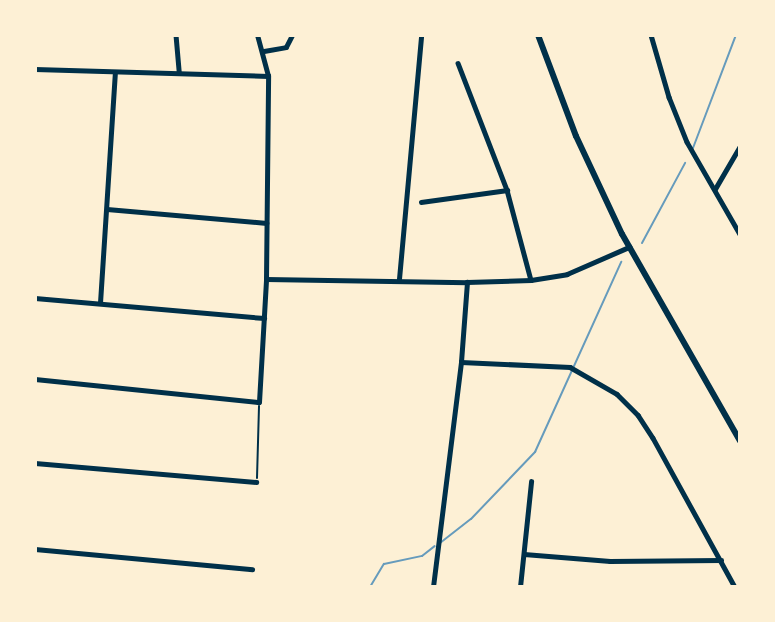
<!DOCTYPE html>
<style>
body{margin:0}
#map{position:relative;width:775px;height:622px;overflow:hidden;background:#fdf0d5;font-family:Signika,sans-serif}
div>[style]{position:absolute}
.stream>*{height:2px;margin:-1px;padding:0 1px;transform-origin:1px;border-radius:1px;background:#669bbc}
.path>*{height:2px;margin:-1px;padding:0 1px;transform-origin:1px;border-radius:1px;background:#003049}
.minor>*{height:4.5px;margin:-2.25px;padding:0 2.25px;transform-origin:2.25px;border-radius:2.25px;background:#003049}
.secondary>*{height:6px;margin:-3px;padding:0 3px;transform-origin:3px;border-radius:3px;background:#003049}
span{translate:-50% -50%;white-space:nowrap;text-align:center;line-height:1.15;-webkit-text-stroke:5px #fdf0d5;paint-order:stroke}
.frame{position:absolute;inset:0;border:37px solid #fdf0d5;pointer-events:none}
</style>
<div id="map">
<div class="stream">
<i style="left:693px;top:148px;width:121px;rotate:-69.2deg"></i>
<i style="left:642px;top:243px;width:91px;rotate:-61.7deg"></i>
<i style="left:440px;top:543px;width:39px;rotate:-38deg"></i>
<i style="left:471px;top:519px;width:93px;rotate:-46.3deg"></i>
<i style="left:535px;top:452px;width:209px;rotate:-65.6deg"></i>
<i style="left:370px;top:587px;width:27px;rotate:-59deg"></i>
<i style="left:384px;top:564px;width:39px;rotate:-12deg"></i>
<i style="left:422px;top:556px;width:16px;rotate:-38deg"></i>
</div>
<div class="path">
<i style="left:257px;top:478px;width:72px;rotate:-88.4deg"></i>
</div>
<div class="minor">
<i style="left:176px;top:35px;width:38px;rotate:85deg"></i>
<i style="left:651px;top:35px;width:65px;rotate:73.8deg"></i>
<i style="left:669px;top:97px;width:48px;rotate:68.2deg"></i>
<i style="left:687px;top:142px;width:106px;rotate:60.1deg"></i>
<i style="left:264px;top:51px;width:22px;rotate:-10deg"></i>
<i style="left:286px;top:47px;width:13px;rotate:-63deg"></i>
<i style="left:458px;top:63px;width:136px;rotate:68.9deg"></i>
<i style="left:507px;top:190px;width:93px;rotate:75.1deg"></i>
<i style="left:35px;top:69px;width:233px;rotate:1.7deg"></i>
<i style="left:715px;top:189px;width:50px;rotate:-59.8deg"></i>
<i style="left:421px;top:202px;width:87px;rotate:-7.9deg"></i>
<i style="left:107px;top:209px;width:160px;rotate:5deg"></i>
<i style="left:266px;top:279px;width:201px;rotate:0.9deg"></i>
<i style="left:467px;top:282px;width:64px;rotate:-1.8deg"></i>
<i style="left:531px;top:280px;width:36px;rotate:-9deg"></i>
<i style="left:567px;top:274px;width:68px;rotate:-23.5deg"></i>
<i style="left:399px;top:279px;width:245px;rotate:-84.8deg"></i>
<i style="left:35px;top:298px;width:230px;rotate:5deg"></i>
<i style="left:100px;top:303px;width:229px;rotate:-86.3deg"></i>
<i style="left:461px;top:362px;width:109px;rotate:2.6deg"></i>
<i style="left:570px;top:367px;width:54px;rotate:29.9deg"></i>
<i style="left:617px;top:394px;width:30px;rotate:45deg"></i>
<i style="left:638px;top:415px;width:27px;rotate:57deg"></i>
<i style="left:653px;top:438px;width:170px;rotate:61.2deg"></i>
<i style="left:35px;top:379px;width:225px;rotate:5.9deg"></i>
<i style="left:259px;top:402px;width:123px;rotate:-86.7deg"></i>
<i style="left:266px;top:279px;width:203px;rotate:-89.4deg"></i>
<i style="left:268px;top:76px;width:42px;rotate:-105deg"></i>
<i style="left:35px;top:463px;width:222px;rotate:4.9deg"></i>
<i style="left:35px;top:549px;width:218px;rotate:5.3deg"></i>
<i style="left:524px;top:554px;width:86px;rotate:4.7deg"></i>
<i style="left:610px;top:561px;width:111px;rotate:-0.5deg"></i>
<i style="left:433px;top:587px;width:227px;rotate:-82.9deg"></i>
<i style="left:461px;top:362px;width:80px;rotate:-85.7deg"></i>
<i style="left:520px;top:587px;width:106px;rotate:-84deg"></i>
</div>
<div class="secondary">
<i style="left:538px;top:35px;width:108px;rotate:69.4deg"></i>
<i style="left:576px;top:136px;width:108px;rotate:64.9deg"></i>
<i style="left:622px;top:234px;width:238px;rotate:60.3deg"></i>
</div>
<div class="frame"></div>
</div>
